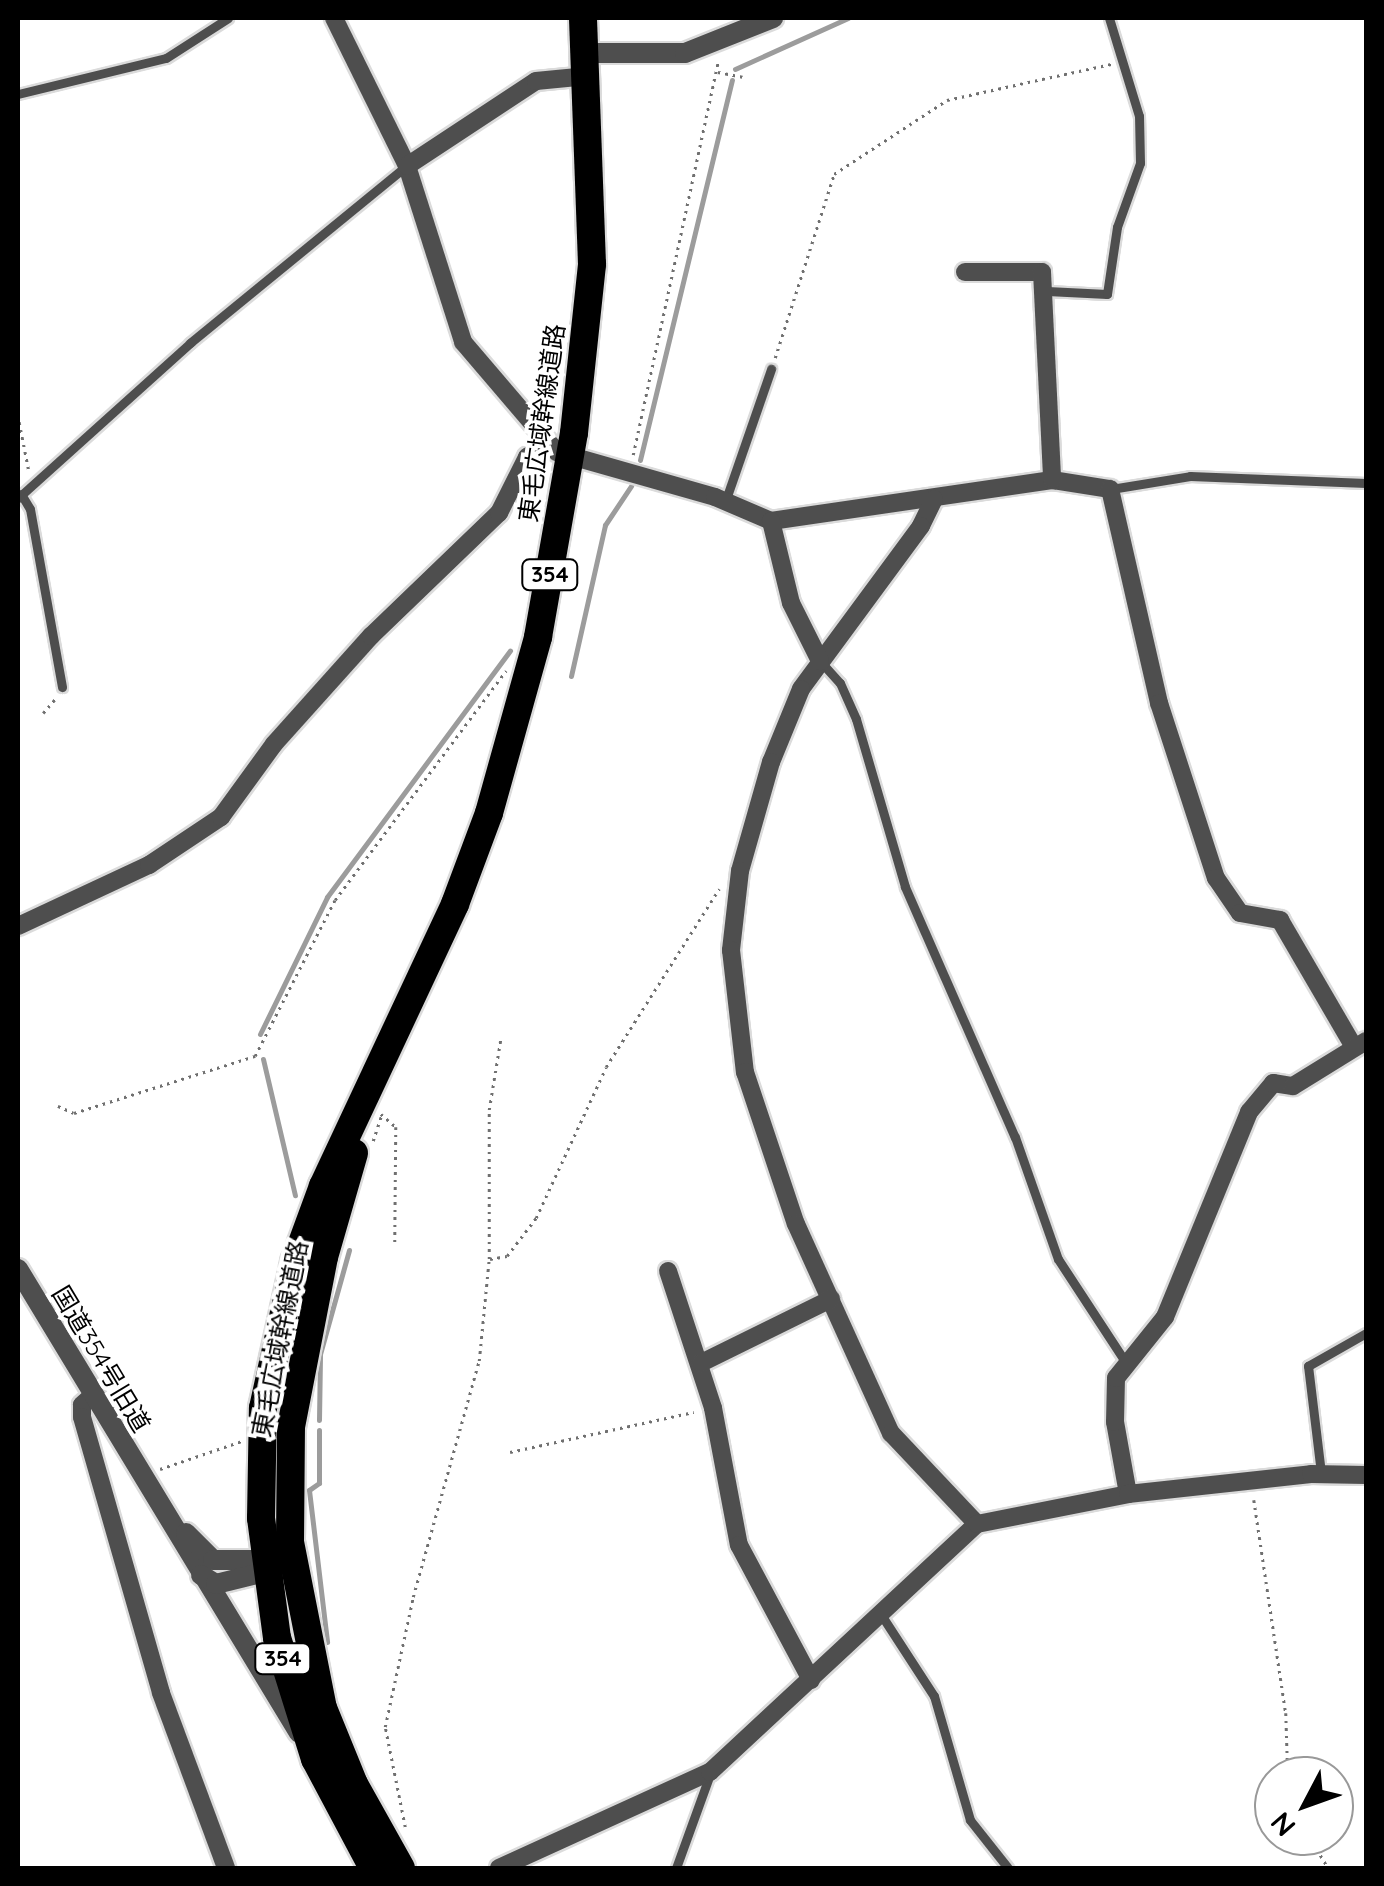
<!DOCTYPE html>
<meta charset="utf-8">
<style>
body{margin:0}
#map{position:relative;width:1384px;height:1886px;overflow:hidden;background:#fff;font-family:Quicksand,"Noto Sans JP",sans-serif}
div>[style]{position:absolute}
.stream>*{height:5px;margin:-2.5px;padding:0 2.5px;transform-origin:2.5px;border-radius:2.5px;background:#9c9c9c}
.path>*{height:2.5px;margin-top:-1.25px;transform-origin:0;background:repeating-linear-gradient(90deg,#707070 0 2.5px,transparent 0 7.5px)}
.roads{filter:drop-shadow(2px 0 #dbdbdb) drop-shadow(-2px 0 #dbdbdb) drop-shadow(0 2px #dbdbdb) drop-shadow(0 -2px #dbdbdb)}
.service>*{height:9px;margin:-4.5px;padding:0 4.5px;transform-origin:4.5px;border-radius:4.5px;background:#4e4e4e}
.minor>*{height:18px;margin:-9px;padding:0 9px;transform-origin:9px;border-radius:9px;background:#4e4e4e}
.tertiary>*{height:20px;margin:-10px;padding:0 10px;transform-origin:10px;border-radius:10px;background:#4e4e4e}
.trunk>*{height:28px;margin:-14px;padding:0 14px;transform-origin:14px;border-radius:14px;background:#000}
span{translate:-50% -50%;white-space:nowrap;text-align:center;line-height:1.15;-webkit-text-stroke:8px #fff;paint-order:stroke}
.shield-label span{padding:2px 8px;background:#fff;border:2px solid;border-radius:8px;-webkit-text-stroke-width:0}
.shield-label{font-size:22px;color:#000;font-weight:700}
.street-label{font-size:25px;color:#000}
.frame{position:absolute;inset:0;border:20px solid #000;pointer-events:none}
.north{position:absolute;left:1254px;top:1756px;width:100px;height:100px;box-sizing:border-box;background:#fff;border:2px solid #999;border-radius:50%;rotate:229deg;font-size:28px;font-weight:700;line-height:40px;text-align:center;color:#000}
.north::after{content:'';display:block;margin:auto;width:35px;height:45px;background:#000;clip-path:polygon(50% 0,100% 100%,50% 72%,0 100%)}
</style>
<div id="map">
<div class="stream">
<i style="left:735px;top:69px;width:124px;rotate:-24.3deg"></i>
<i style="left:640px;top:460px;width:391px;rotate:-76.4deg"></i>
<i style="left:571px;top:676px;width:155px;rotate:-77.3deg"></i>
<i style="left:605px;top:525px;width:47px;rotate:-56.3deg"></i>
<i style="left:260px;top:1034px;width:153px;rotate:-63.9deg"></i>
<i style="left:327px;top:897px;width:307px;rotate:-53.4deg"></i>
<i style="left:263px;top:1059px;width:140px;rotate:76.8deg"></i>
<i style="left:319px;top:1420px;width:66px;rotate:-89.1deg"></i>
<i style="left:320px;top:1354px;width:108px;rotate:-74.4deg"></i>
<i style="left:319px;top:1430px;width:53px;rotate:90deg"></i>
<i style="left:319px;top:1483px;width:12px;rotate:145deg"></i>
<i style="left:309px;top:1490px;width:153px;rotate:83.2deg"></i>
</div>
<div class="path">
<i style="left:718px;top:72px;width:25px;rotate:11deg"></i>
<i style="left:775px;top:358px;width:193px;rotate:-72.2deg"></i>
<i style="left:834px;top:174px;width:135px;rotate:-33.2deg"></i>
<i style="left:947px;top:100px;width:168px;rotate:-12.4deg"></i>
<i style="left:18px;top:415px;width:57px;rotate:78.9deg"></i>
<i style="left:633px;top:455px;width:402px;rotate:-77.8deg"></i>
<i style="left:43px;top:713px;width:21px;rotate:-49deg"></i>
<i style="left:58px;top:1106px;width:17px;rotate:24deg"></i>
<i style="left:74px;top:1113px;width:190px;rotate:-17.5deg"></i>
<i style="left:255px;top:1056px;width:175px;rotate:-62.9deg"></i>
<i style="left:335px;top:900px;width:286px;rotate:-53.3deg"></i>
<i style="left:381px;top:1114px;width:20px;rotate:41deg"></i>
<i style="left:396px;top:1127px;width:118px;rotate:90.5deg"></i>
<i style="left:373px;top:1141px;width:26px;rotate:-72deg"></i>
<i style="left:490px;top:1259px;width:17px;rotate:-10deg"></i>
<i style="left:507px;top:1256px;width:48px;rotate:-52.7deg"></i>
<i style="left:536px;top:1218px;width:166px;rotate:-65.1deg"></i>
<i style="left:606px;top:1067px;width:211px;rotate:-57.6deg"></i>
<i style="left:510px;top:1452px;width:188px;rotate:-12.3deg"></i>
<i style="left:160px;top:1469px;width:87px;rotate:-18.9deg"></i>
<i style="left:1254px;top:1500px;width:215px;rotate:81.5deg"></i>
<i style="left:1286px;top:1713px;width:63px;rotate:88.2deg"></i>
<i style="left:405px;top:1827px;width:102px;rotate:-101.3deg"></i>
<i style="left:385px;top:1727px;width:133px;rotate:-77.8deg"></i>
<i style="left:413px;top:1597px;width:245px;rotate:-74.4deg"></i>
<i style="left:479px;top:1361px;width:102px;rotate:-84.4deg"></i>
<i style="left:489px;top:1259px;width:149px;rotate:-90deg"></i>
<i style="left:489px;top:1110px;width:74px;rotate:-80.7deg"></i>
<i style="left:1309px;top:1836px;width:37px;rotate:59deg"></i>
</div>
<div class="roads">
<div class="service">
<i style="left:18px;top:94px;width:152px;rotate:-13.7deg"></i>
<i style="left:166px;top:58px;width:74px;rotate:-32.8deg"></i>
<i style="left:1047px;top:291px;width:60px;rotate:2.9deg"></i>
<i style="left:1107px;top:294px;width:68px;rotate:-81.5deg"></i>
<i style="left:1117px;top:227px;width:68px;rotate:-70.2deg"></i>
<i style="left:1140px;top:163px;width:47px;rotate:-91.2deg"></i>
<i style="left:1139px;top:116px;width:102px;rotate:-107deg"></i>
<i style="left:1111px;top:489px;width:80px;rotate:-9.3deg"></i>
<i style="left:1190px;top:476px;width:176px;rotate:2.3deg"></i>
<i style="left:21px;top:494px;width:17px;rotate:59deg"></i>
<i style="left:30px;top:509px;width:181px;rotate:79.8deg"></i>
<i style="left:18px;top:498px;width:232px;rotate:-42deg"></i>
<i style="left:190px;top:343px;width:278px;rotate:-39.3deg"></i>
<i style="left:725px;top:502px;width:141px;rotate:-70.9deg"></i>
<i style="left:820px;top:661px;width:30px;rotate:48deg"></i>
<i style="left:840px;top:683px;width:39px;rotate:66deg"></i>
<i style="left:856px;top:719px;width:175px;rotate:73.7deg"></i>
<i style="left:905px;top:887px;width:273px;rotate:66.3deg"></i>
<i style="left:1015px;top:1137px;width:129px;rotate:70.6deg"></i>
<i style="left:1058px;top:1259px;width:124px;rotate:56.8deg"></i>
<i style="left:1321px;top:1473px;width:108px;rotate:-96.9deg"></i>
<i style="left:1308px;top:1366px;width:67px;rotate:-29.6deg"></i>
<i style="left:880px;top:1613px;width:99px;rotate:57deg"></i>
<i style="left:934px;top:1696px;width:129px;rotate:73.8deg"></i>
<i style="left:970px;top:1820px;width:61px;rotate:51.6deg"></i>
<i style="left:676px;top:1868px;width:100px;rotate:-70.1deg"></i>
</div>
<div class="minor">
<i style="left:334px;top:18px;width:165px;rotate:63.7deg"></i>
<i style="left:407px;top:166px;width:185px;rotate:72.3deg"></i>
<i style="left:463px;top:342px;width:145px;rotate:49.5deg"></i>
<i style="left:557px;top:452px;width:164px;rotate:15.9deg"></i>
<i style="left:715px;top:497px;width:61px;rotate:23.2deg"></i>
<i style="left:771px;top:521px;width:284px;rotate:-8.3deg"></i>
<i style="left:1052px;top:480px;width:59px;rotate:8.8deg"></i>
<i style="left:1110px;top:489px;width:220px;rotate:77.1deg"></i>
<i style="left:1159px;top:703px;width:184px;rotate:72deg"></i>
<i style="left:1216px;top:878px;width:42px;rotate:55.6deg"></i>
<i style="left:1240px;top:913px;width:41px;rotate:9.9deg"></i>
<i style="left:1280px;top:920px;width:147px;rotate:59.8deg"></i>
<i style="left:407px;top:166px;width:154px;rotate:-33.4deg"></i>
<i style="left:536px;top:81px;width:52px;rotate:-5.5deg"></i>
<i style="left:965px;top:272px;width:77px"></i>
<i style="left:1042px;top:272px;width:208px;rotate:87.2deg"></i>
<i style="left:934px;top:499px;width:30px;rotate:116deg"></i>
<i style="left:921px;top:526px;width:202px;rotate:126.4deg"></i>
<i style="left:801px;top:689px;width:79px;rotate:112.3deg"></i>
<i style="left:771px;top:762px;width:113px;rotate:105.9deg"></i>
<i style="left:740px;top:871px;width:80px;rotate:96.5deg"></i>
<i style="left:731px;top:950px;width:123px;rotate:83.5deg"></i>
<i style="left:745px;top:1072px;width:160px;rotate:71.5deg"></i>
<i style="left:796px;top:1224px;width:230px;rotate:65.6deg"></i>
<i style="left:891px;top:1433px;width:125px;rotate:46.6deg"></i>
<i style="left:771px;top:521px;width:84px;rotate:76.3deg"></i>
<i style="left:791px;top:603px;width:65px;rotate:63.4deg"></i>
<i style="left:18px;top:926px;width:145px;rotate:-25deg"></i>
<i style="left:149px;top:865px;width:87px;rotate:-33.7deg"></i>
<i style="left:221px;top:817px;width:90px;rotate:-54deg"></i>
<i style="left:274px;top:744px;width:145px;rotate:-48.1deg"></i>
<i style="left:371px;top:636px;width:178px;rotate:-43.9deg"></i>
<i style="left:499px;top:513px;width:63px;rotate:-63.4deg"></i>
<i style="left:527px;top:457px;width:23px;rotate:-34deg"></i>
<i style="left:668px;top:1271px;width:144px;rotate:71.8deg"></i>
<i style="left:713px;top:1408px;width:139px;rotate:79.3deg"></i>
<i style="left:739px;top:1545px;width:153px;rotate:61.9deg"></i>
<i style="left:701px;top:1363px;width:145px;rotate:-26.2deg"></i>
<i style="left:93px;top:1395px;width:15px;rotate:138deg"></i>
<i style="left:82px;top:1405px;width:12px;rotate:90deg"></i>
<i style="left:82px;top:1417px;width:287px;rotate:74deg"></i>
<i style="left:161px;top:1693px;width:187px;rotate:69.6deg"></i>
<i style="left:1128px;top:1494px;width:73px;rotate:-100.2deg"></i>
<i style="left:1115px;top:1422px;width:44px;rotate:-88.7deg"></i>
<i style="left:1116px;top:1378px;width:78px;rotate:-51.2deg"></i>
<i style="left:1165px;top:1317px;width:222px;rotate:-67.7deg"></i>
<i style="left:1249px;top:1112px;width:38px;rotate:-50deg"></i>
<i style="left:1273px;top:1083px;width:20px;rotate:9deg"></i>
<i style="left:1293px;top:1086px;width:86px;rotate:-31.7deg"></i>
<i style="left:499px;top:1868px;width:232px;rotate:-24.5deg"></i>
<i style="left:710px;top:1772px;width:364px;rotate:-42.9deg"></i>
<i style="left:977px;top:1524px;width:154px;rotate:-11.2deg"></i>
<i style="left:1128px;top:1494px;width:184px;rotate:-6.2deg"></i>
<i style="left:1311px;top:1474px;width:55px;rotate:1deg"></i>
</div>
<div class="tertiary">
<i style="left:587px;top:53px;width:98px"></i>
<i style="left:685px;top:53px;width:95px;rotate:-21.7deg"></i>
<i style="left:18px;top:1269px;width:542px;rotate:58.8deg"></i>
<i style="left:186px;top:1533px;width:38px;rotate:45deg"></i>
<i style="left:213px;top:1560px;width:66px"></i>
<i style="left:201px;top:1575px;width:17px;rotate:31deg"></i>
<i style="left:216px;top:1584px;width:67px;rotate:-13.8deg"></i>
</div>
<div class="trunk">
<i style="left:354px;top:1153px;width:108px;rotate:106.1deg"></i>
<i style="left:324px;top:1257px;width:172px;rotate:101deg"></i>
<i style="left:291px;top:1426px;width:116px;rotate:90.5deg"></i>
<i style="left:290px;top:1542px;width:169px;rotate:78.8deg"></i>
<i style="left:323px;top:1708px;width:82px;rotate:67.8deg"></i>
<i style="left:354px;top:1784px;width:96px;rotate:60.8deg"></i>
<i style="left:373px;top:1868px;width:123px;rotate:-118deg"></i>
<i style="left:315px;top:1759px;width:127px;rotate:-107.4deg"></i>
<i style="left:277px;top:1638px;width:121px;rotate:-97.6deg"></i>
<i style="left:261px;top:1518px;width:110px;rotate:-89deg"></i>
<i style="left:263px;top:1408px;width:149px;rotate:-77.6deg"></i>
<i style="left:295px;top:1262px;width:81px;rotate:-69.8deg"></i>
<i style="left:323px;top:1186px;width:311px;rotate:-64.9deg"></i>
<i style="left:455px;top:904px;width:97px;rotate:-69.5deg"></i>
<i style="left:489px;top:813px;width:183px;rotate:-74.4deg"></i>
<i style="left:538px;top:637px;width:207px;rotate:-80deg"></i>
<i style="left:574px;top:433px;width:170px;rotate:-83.9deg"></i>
<i style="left:592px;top:264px;width:246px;rotate:-92.1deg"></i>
</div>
</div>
<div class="shield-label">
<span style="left:550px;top:575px">354</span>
<span style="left:283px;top:1659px">354</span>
</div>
<div class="street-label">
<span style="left:542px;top:423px;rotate:-82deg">東毛広域幹線道路</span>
<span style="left:280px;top:1339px;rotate:-79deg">東毛広域幹線道路</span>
<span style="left:101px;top:1359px;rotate:59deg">国道354号旧道</span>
</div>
<div class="frame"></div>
<div class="north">N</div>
</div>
